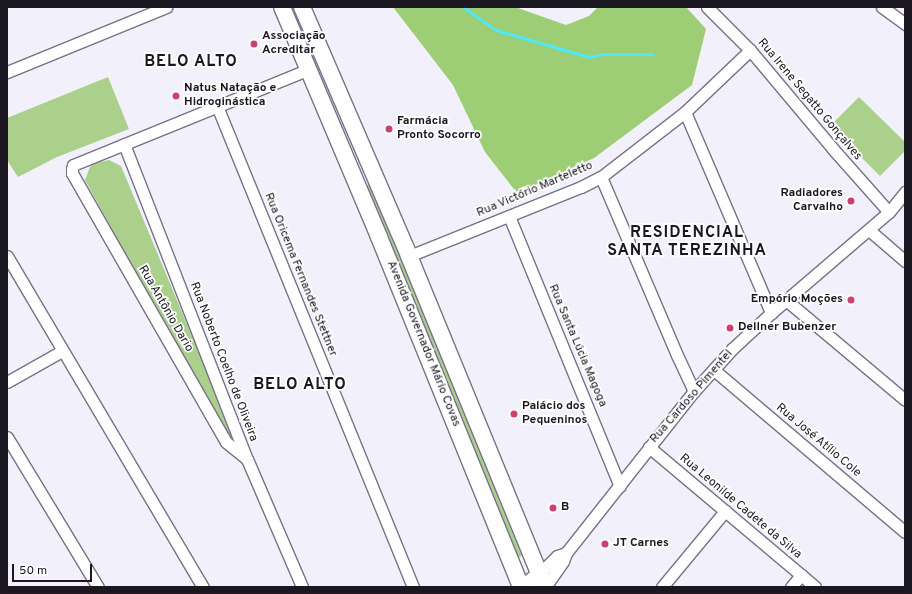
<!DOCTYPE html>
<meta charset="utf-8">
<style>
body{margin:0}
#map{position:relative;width:912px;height:594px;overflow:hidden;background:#f2f0fb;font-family:Overpass,sans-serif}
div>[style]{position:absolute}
.green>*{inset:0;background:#abd08c}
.forest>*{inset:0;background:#9dcd74}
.stream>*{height:3px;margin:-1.5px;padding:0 1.5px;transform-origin:1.5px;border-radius:1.5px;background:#4fe9fb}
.roads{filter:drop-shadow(1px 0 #777189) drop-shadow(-1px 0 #777189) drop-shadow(0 1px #777189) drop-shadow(0 -1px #777189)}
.minor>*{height:11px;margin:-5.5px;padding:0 5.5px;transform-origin:5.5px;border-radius:5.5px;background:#fff}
.tertiary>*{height:14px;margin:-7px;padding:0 7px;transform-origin:7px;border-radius:7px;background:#fff}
.secondary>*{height:16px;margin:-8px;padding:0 8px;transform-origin:8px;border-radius:8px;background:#fff}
.dots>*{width:11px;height:11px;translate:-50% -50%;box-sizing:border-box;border:2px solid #fff;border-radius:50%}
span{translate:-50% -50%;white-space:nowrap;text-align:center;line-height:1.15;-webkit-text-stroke:3.5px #fff;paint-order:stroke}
.poi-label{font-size:12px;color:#1a1721;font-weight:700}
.left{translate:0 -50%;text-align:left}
.right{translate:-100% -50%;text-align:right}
.street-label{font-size:12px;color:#1a1721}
.district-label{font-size:16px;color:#1a1721;font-weight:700;letter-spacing:1px}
.frame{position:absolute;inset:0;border:8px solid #1a1721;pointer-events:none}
.scale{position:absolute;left:12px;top:564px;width:80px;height:18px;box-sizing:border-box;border:2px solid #1a1721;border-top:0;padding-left:5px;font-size:12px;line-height:14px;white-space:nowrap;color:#1a1721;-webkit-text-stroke:3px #fff;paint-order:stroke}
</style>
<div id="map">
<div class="green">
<i style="clip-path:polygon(108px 77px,129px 129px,57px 157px,18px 177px,7px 160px,7px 118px)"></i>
<i style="clip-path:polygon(859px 97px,905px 142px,905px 151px,880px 176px,830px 126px)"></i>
<i style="clip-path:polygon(109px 160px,121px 166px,232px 432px,230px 436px,224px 435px,85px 180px,90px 167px,95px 163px)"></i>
<i style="clip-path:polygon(371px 184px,522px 556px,517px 558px,365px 186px)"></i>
</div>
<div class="forest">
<i style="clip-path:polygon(393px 7px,515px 7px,566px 25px,589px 16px,598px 7px,686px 7px,706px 29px,692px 85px,594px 158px,517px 193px,485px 152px,453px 85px)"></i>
</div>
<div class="stream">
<i style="left:463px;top:7px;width:40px;rotate:34.9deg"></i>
<i style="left:496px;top:30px;width:97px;rotate:16.2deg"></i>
<i style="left:589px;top:57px;width:12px;rotate:-14deg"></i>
<i style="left:601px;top:54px;width:52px"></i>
</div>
<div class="roads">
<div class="minor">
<i style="left:707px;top:7px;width:61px;rotate:45deg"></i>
<i style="left:750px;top:50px;width:129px;rotate:50deg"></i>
<i style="left:833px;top:149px;width:84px;rotate:48.4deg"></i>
<i style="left:882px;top:7px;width:29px;rotate:36deg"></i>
<i style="left:7px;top:72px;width:172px;rotate:-22.2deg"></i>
<i style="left:217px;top:106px;width:519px;rotate:67.83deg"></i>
<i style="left:685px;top:112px;width:219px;rotate:66.8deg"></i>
<i style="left:124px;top:144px;width:338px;rotate:68.7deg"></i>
<i style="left:247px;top:459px;width:139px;rotate:66.7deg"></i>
<i style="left:601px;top:177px;width:194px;rotate:66.9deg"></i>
<i style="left:677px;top:355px;width:40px;rotate:65deg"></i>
<i style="left:509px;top:216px;width:292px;rotate:67.7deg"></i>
<i style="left:869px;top:230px;width:48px;rotate:40.7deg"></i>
<i style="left:7px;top:256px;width:385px;rotate:59.4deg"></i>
<i style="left:409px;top:256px;width:185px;rotate:-21.9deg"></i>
<i style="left:581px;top:187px;width:22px;rotate:-27deg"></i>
<i style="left:601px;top:177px;width:106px;rotate:-37.7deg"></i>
<i style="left:685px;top:112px;width:90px;rotate:-43.6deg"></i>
<i style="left:786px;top:300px;width:155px;rotate:40deg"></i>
<i style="left:714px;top:370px;width:250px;rotate:40.3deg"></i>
<i style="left:7px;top:382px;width:63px;rotate:-29.4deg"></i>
<i style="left:7px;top:437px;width:175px;rotate:58.8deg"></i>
<i style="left:649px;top:447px;width:217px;rotate:40.1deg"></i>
<i style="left:247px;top:459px;width:27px;rotate:-141deg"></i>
<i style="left:226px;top:442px;width:310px;rotate:-119.8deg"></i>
<i style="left:72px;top:173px;width:4px;rotate:-90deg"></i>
<i style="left:72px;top:169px;width:4px;rotate:-76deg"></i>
<i style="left:73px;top:165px;width:256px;rotate:-22.1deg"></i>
<i style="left:539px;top:574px;width:25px;rotate:-45deg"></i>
<i style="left:557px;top:556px;width:9px;rotate:-18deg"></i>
<i style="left:545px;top:587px;width:32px;rotate:-55deg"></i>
<i style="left:563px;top:561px;width:9px;rotate:-69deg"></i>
<i style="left:566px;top:553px;width:206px;rotate:-51.7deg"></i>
<i style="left:694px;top:391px;width:57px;rotate:-47.9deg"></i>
<i style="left:732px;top:349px;width:53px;rotate:-42.7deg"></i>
<i style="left:771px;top:313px;width:155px;rotate:-40.6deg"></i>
<i style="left:889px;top:212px;width:26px;rotate:-51deg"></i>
<i style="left:662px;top:587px;width:99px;rotate:-50.3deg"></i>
<i style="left:791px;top:587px;width:16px;rotate:-50deg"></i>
</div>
<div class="tertiary">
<i style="left:523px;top:587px;width:21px;rotate:-39deg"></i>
</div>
<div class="secondary">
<i style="left:282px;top:7px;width:250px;rotate:67.1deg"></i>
<i style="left:379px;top:237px;width:378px;rotate:67.9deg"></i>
<i style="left:302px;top:7px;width:271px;rotate:66.7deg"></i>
<i style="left:409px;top:256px;width:358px;rotate:67.7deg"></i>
</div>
</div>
<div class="dots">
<i style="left:254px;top:44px;background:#cc4072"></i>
<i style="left:176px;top:96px;background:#cc4072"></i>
<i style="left:389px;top:129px;background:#cc4072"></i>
<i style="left:851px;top:201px;background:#cc4072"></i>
<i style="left:851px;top:300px;background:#cc4072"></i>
<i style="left:730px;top:328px;background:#cc4072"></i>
<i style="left:514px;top:414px;background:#cc4072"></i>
<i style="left:553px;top:508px;background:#cc4072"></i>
<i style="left:605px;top:544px;background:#cc4072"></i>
</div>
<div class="poi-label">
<span class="left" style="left:262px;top:44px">Associação<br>Acreditar</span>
<span class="left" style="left:184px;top:96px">Natus Natação e<br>Hidroginástica</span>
<span class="left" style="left:397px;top:129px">Farmácia<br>Pronto Socorro</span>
<span class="right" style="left:843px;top:201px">Radiadores<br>Carvalho</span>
<span class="right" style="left:843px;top:300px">Empório Moções</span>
<span class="left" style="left:738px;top:328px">Dellner Bubenzer</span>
<span class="left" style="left:522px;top:414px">Palácio dos<br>Pequeninos</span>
<span class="left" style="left:561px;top:508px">B</span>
<span class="left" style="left:613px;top:544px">JT Carnes</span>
</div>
<div class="street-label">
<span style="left:809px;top:100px;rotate:50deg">Rua Irene Segatto Gonçalves</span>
<span style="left:535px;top:190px;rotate:-23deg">Rua Victório Marteletto</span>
<span style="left:300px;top:275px;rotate:68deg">Rua Oricema Fernandes Stettner</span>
<span style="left:165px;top:309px;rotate:60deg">Rua Antônio Dario</span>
<span style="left:423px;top:344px;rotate:68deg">Avenida Governador Mário Covas</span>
<span style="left:577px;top:346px;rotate:67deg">Rua Santa Lúcia Magoga</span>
<span style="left:223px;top:362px;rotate:69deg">Rua Noberto Coelho de Oliveira</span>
<span style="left:692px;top:397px;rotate:-49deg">Rua Cardoso Pimentel</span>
<span style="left:818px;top:441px;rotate:40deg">Rua José Atílio Cole</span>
<span style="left:740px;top:507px;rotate:40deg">Rua Leonilde Cadete da Silva</span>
</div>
<div class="district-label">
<span style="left:191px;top:62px">BELO ALTO</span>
<span style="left:687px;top:242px">RESIDENCIAL<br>SANTA TEREZINHA</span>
<span style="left:300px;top:385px">BELO ALTO</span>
</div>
<div class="frame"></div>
<div class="scale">50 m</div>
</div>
